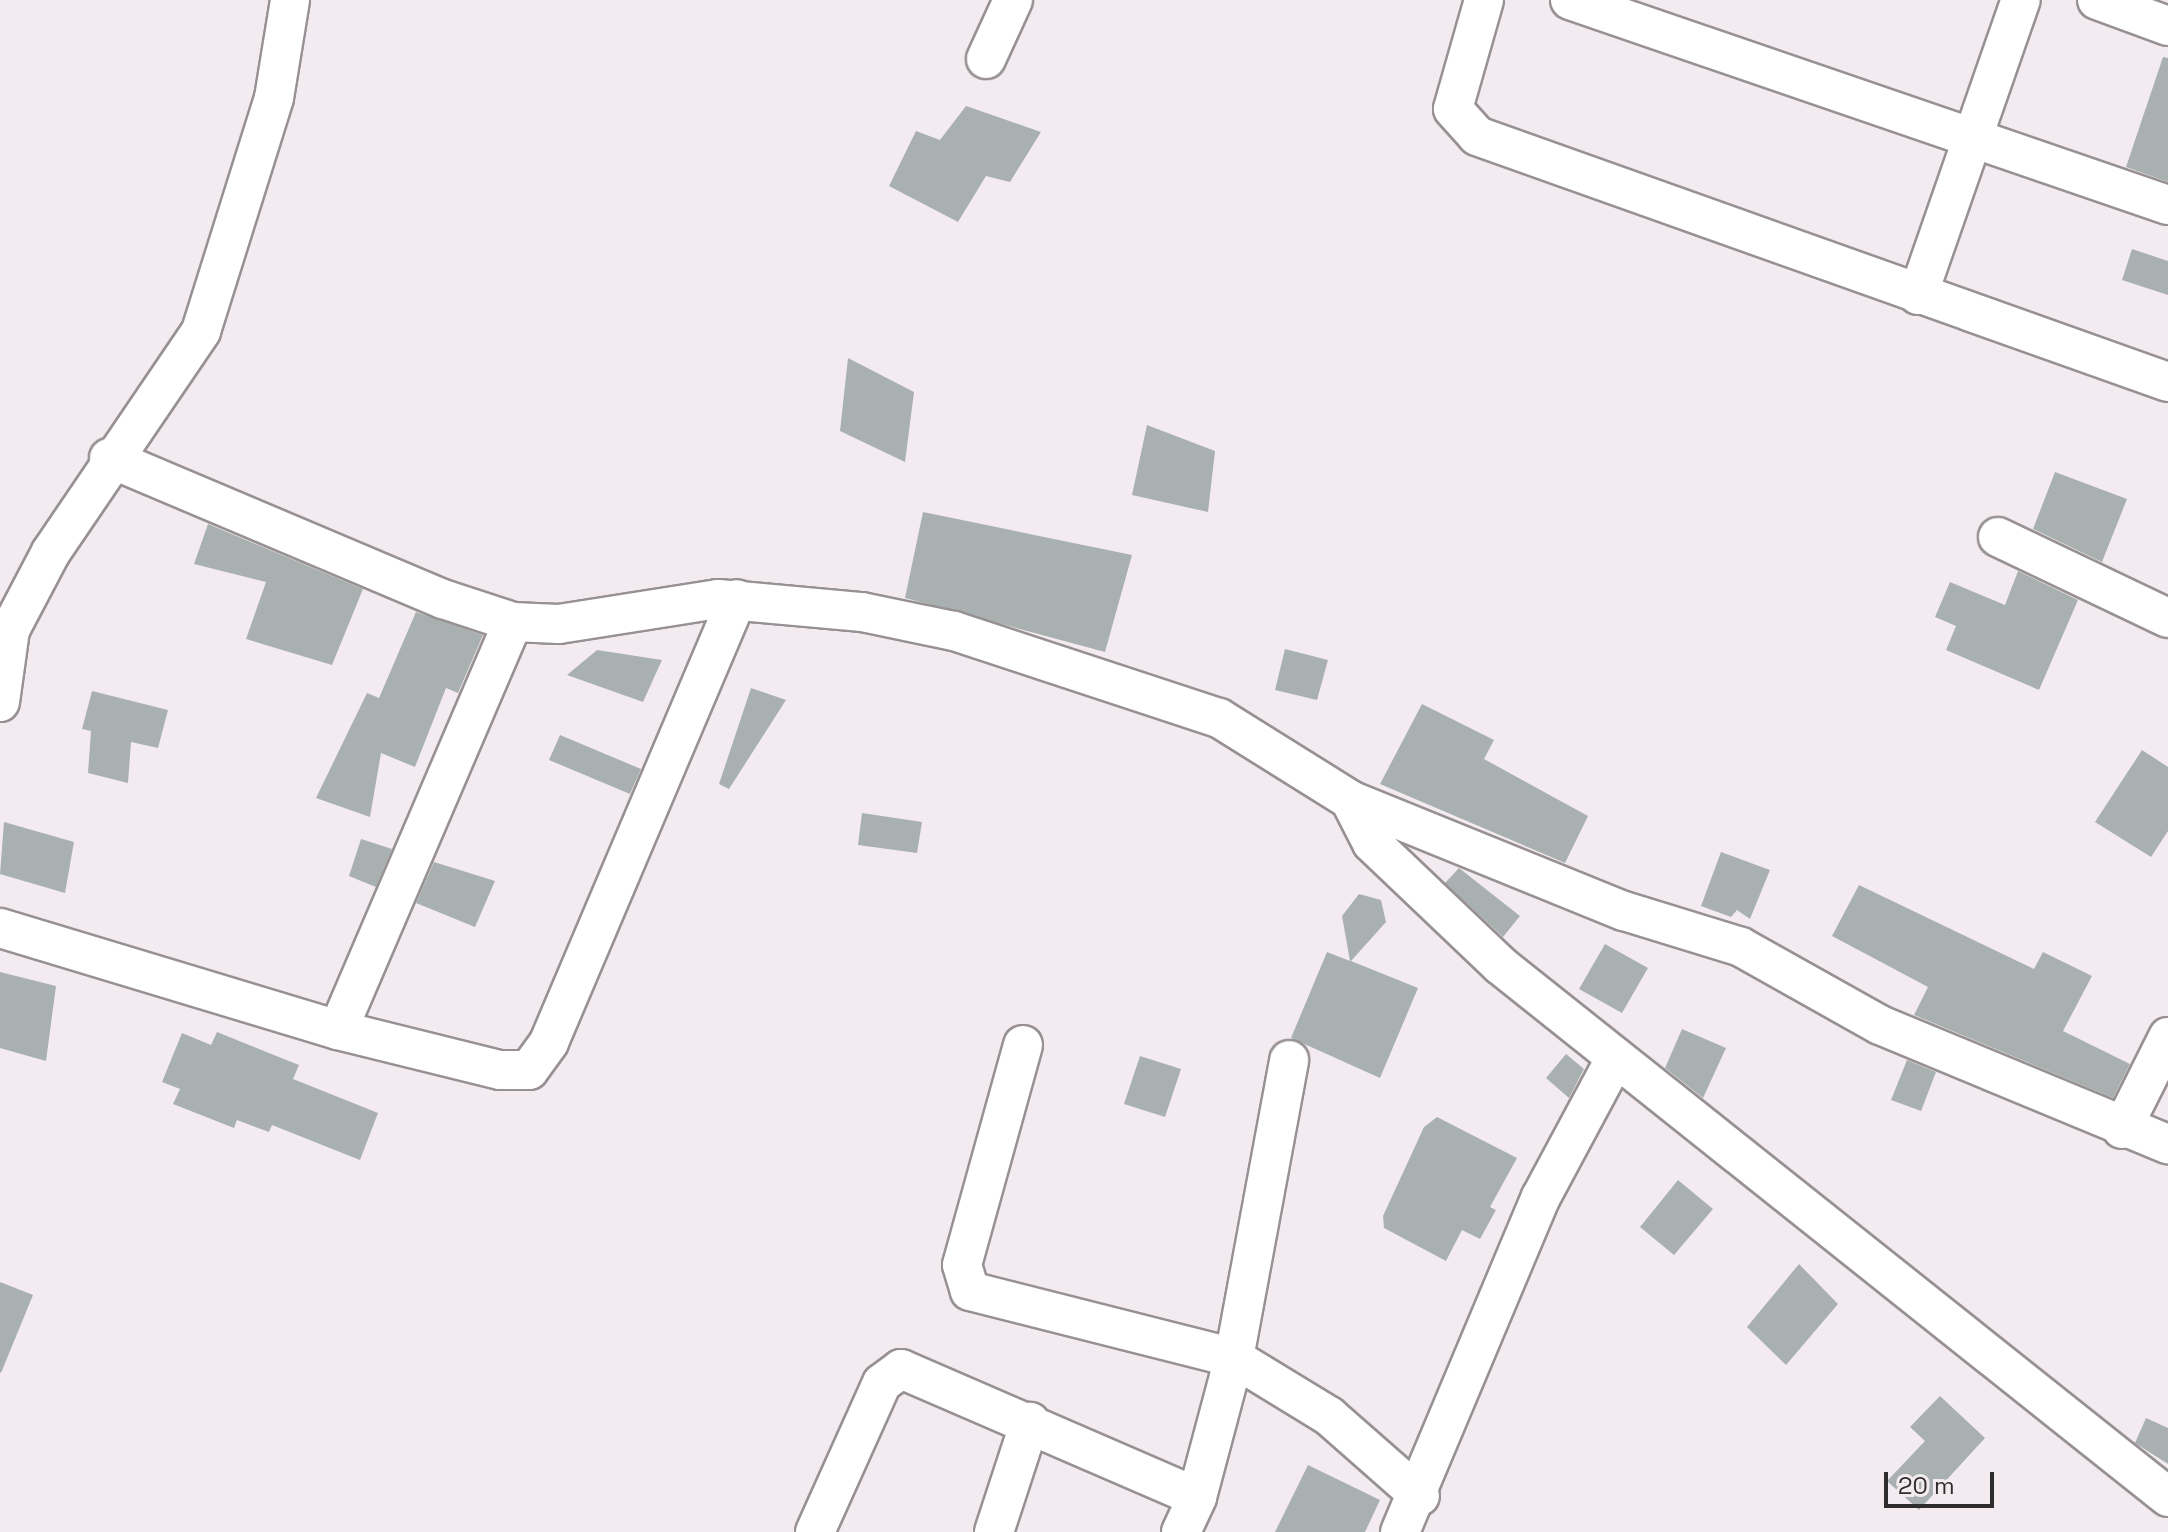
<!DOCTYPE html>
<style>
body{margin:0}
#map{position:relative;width:2168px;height:1532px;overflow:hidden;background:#f3ebef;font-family:"Space Grotesk",sans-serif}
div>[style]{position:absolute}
.building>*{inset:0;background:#a9b1b0}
.roads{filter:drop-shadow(2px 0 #989194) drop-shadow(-2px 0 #989194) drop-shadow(0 2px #989194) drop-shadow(0 -2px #989194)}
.minor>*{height:38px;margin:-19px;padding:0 19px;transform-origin:19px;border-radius:19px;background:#fff}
span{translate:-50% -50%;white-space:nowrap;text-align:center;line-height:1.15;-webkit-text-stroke:8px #f3ebef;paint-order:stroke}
.scale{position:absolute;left:1884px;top:1472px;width:110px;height:36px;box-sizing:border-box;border:4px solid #2f2c2d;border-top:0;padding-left:10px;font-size:24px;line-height:28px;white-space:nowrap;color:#2f2c2d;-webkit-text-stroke:6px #f3ebef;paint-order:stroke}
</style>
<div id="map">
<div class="building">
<i style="clip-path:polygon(2163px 57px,2168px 58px,2168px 182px,2126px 167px)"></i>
<i style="clip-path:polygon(966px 106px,1041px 132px,1010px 182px,986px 176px,958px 222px,889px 186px,916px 131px,940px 140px)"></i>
<i style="clip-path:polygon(2132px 249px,2168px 261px,2168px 295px,2122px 280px)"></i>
<i style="clip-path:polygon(848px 358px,914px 392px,905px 462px,840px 431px)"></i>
<i style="clip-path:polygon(1147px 425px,1215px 451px,1208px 512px,1132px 495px)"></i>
<i style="clip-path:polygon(2055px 472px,2127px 499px,2102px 562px,2033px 529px)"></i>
<i style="clip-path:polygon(923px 512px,1132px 555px,1105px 652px,905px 598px)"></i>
<i style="clip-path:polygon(208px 524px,363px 589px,332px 665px,246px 639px,266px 582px,194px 564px)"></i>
<i style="clip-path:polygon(2018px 571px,2078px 600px,2039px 690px,1946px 650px,1956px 626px,1935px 617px,1950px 582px,2005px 605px)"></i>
<i style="clip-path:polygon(416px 612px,483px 635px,458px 693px,446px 688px,415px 767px,381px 753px,370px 817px,316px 798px,367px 693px,379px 698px)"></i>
<i style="clip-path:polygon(1285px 649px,1328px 660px,1317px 700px,1275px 690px)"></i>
<i style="clip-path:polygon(597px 650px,662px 660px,643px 702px,567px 675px)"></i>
<i style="clip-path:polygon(751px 688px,786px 700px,729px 789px,719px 784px)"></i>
<i style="clip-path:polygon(92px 691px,168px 710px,158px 748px,131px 742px,128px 783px,88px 773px,91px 731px,82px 729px)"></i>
<i style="clip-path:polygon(1422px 704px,1494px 740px,1484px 759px,1588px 816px,1565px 863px,1380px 784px)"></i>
<i style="clip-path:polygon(560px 735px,641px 769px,630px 794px,549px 760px)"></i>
<i style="clip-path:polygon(2142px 750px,2168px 767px,2168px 831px,2151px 857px,2095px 822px)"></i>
<i style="clip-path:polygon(862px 813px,922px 822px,917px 853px,858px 845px)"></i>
<i style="clip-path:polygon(4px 822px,74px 842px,65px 893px,0 874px)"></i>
<i style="clip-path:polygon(361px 839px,392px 849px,376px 887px,349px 876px)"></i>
<i style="clip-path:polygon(1721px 852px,1770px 870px,1750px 919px,1737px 910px,1731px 917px,1701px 906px)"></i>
<i style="clip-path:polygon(434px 862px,495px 881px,475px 927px,416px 903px)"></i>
<i style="clip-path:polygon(1459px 868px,1520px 916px,1503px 937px,1445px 883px)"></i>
<i style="clip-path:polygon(1859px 885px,2034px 969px,2043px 952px,2092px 976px,2063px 1031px,2130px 1064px,2113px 1098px,1914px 1015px,1928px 987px,1832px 936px)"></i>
<i style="clip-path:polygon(1359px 894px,1381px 900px,1386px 922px,1351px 961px,1418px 988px,1380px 1078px,1291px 1038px,1327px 952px,1350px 961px,1342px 916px)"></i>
<i style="clip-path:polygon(1605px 944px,1648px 968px,1622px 1013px,1579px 989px)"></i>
<i style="clip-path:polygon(0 972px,56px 986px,46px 1061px,0 1048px)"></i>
<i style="clip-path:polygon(1682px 1029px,1726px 1048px,1703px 1098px,1665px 1068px)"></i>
<i style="clip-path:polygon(217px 1032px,299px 1065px,293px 1079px,378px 1113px,360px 1160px,272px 1125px,269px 1132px,237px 1120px,234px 1128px,173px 1104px,180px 1089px,162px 1082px,182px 1033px,211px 1045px)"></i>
<i style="clip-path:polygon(1566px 1054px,1584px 1069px,1569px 1098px,1546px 1078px)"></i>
<i style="clip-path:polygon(1140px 1056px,1181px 1069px,1165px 1117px,1124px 1104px)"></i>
<i style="clip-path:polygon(1907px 1060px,1936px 1072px,1921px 1111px,1891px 1100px)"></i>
<i style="clip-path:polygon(1437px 1117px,1517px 1158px,1490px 1207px,1496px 1210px,1480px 1239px,1462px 1230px,1446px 1261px,1384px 1228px,1383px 1216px,1424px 1127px)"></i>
<i style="clip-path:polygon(1678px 1180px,1713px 1209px,1674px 1255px,1640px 1227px)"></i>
<i style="clip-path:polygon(1799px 1264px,1838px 1304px,1786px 1365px,1747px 1327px)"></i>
<i style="clip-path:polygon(0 1282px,33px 1295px,1px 1373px,0 1372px)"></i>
<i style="clip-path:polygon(1940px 1396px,1985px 1438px,1919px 1510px,1887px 1481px,1925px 1441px,1910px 1427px)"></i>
<i style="clip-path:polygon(2146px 1418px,2168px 1428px,2168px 1464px,2135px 1443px)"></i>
<i style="clip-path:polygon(1308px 1465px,1380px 1500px,1365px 1532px,1275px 1532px)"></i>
</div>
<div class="roads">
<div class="minor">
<i style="left:1484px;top:0;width:113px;rotate:105.9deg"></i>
<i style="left:1453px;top:109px;width:36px;rotate:48deg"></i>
<i style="left:1477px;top:136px;width:733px;rotate:19.6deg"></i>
<i style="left:1570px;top:0;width:632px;rotate:18.92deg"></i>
<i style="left:2097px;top:0;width:76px;rotate:20.1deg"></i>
<i style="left:986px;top:59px;width:65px;rotate:-65.4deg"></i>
<i style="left:1918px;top:295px;width:312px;rotate:-70.8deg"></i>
<i style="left:109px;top:458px;width:363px;rotate:22.9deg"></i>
<i style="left:443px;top:599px;width:74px;rotate:18.2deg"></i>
<i style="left:513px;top:622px;width:46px;rotate:2.5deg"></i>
<i style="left:559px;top:624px;width:161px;rotate:-8.9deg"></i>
<i style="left:718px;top:599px;width:145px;rotate:5.2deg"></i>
<i style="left:862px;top:612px;width:94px;rotate:11.7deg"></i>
<i style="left:954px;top:631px;width:279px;rotate:18.2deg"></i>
<i style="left:1219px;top:718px;width:155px;rotate:32deg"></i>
<i style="left:1350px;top:800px;width:296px;rotate:22.1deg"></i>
<i style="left:1624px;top:911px;width:122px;rotate:17.1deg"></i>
<i style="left:1741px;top:947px;width:159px;rotate:29.3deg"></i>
<i style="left:1880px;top:1025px;width:312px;rotate:22.5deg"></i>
<i style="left:1998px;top:537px;width:188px;rotate:25.5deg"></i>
<i style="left:0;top:702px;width:73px;rotate:-82.1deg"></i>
<i style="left:10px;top:630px;width:88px;rotate:-62.3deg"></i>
<i style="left:51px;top:552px;width:267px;rotate:-55.8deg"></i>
<i style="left:201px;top:331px;width:244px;rotate:-72.6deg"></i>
<i style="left:274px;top:98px;width:99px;rotate:-80.7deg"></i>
<i style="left:1350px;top:800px;width:48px;rotate:62.9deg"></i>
<i style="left:1372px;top:843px;width:177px;rotate:43.6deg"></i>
<i style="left:1500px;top:965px;width:854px;rotate:38.53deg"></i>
<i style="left:0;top:928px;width:353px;rotate:16.8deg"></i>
<i style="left:338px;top:1030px;width:167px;rotate:13.9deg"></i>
<i style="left:500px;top:1070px;width:29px"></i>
<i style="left:529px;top:1070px;width:34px;rotate:-54deg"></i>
<i style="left:549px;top:1042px;width:481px;rotate:-67deg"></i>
<i style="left:338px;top:1030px;width:444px;rotate:-66.8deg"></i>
<i style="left:1023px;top:1045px;width:228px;rotate:105.5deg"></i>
<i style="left:962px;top:1265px;width:27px;rotate:73deg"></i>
<i style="left:970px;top:1291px;width:272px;rotate:14.2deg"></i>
<i style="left:1234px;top:1358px;width:111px;rotate:31.4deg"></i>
<i style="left:1329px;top:1416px;width:121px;rotate:41.3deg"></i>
<i style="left:2122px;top:1129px;width:103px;rotate:-63.4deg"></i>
<i style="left:815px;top:1532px;width:163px;rotate:-65.8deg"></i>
<i style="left:882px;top:1383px;width:24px;rotate:-36deg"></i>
<i style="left:901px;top:1369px;width:322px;rotate:23.4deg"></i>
<i style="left:994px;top:1532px;width:116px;rotate:-71.9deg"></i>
<i style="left:1181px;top:1532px;width:38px;rotate:-65deg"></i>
<i style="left:1197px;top:1497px;width:144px;rotate:-75.1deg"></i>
<i style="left:1234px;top:1358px;width:303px;rotate:-79.5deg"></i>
<i style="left:1400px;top:1532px;width:363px;rotate:-67.2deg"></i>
<i style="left:1541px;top:1197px;width:157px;rotate:-61.8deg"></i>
</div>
</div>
<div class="scale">20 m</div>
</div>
